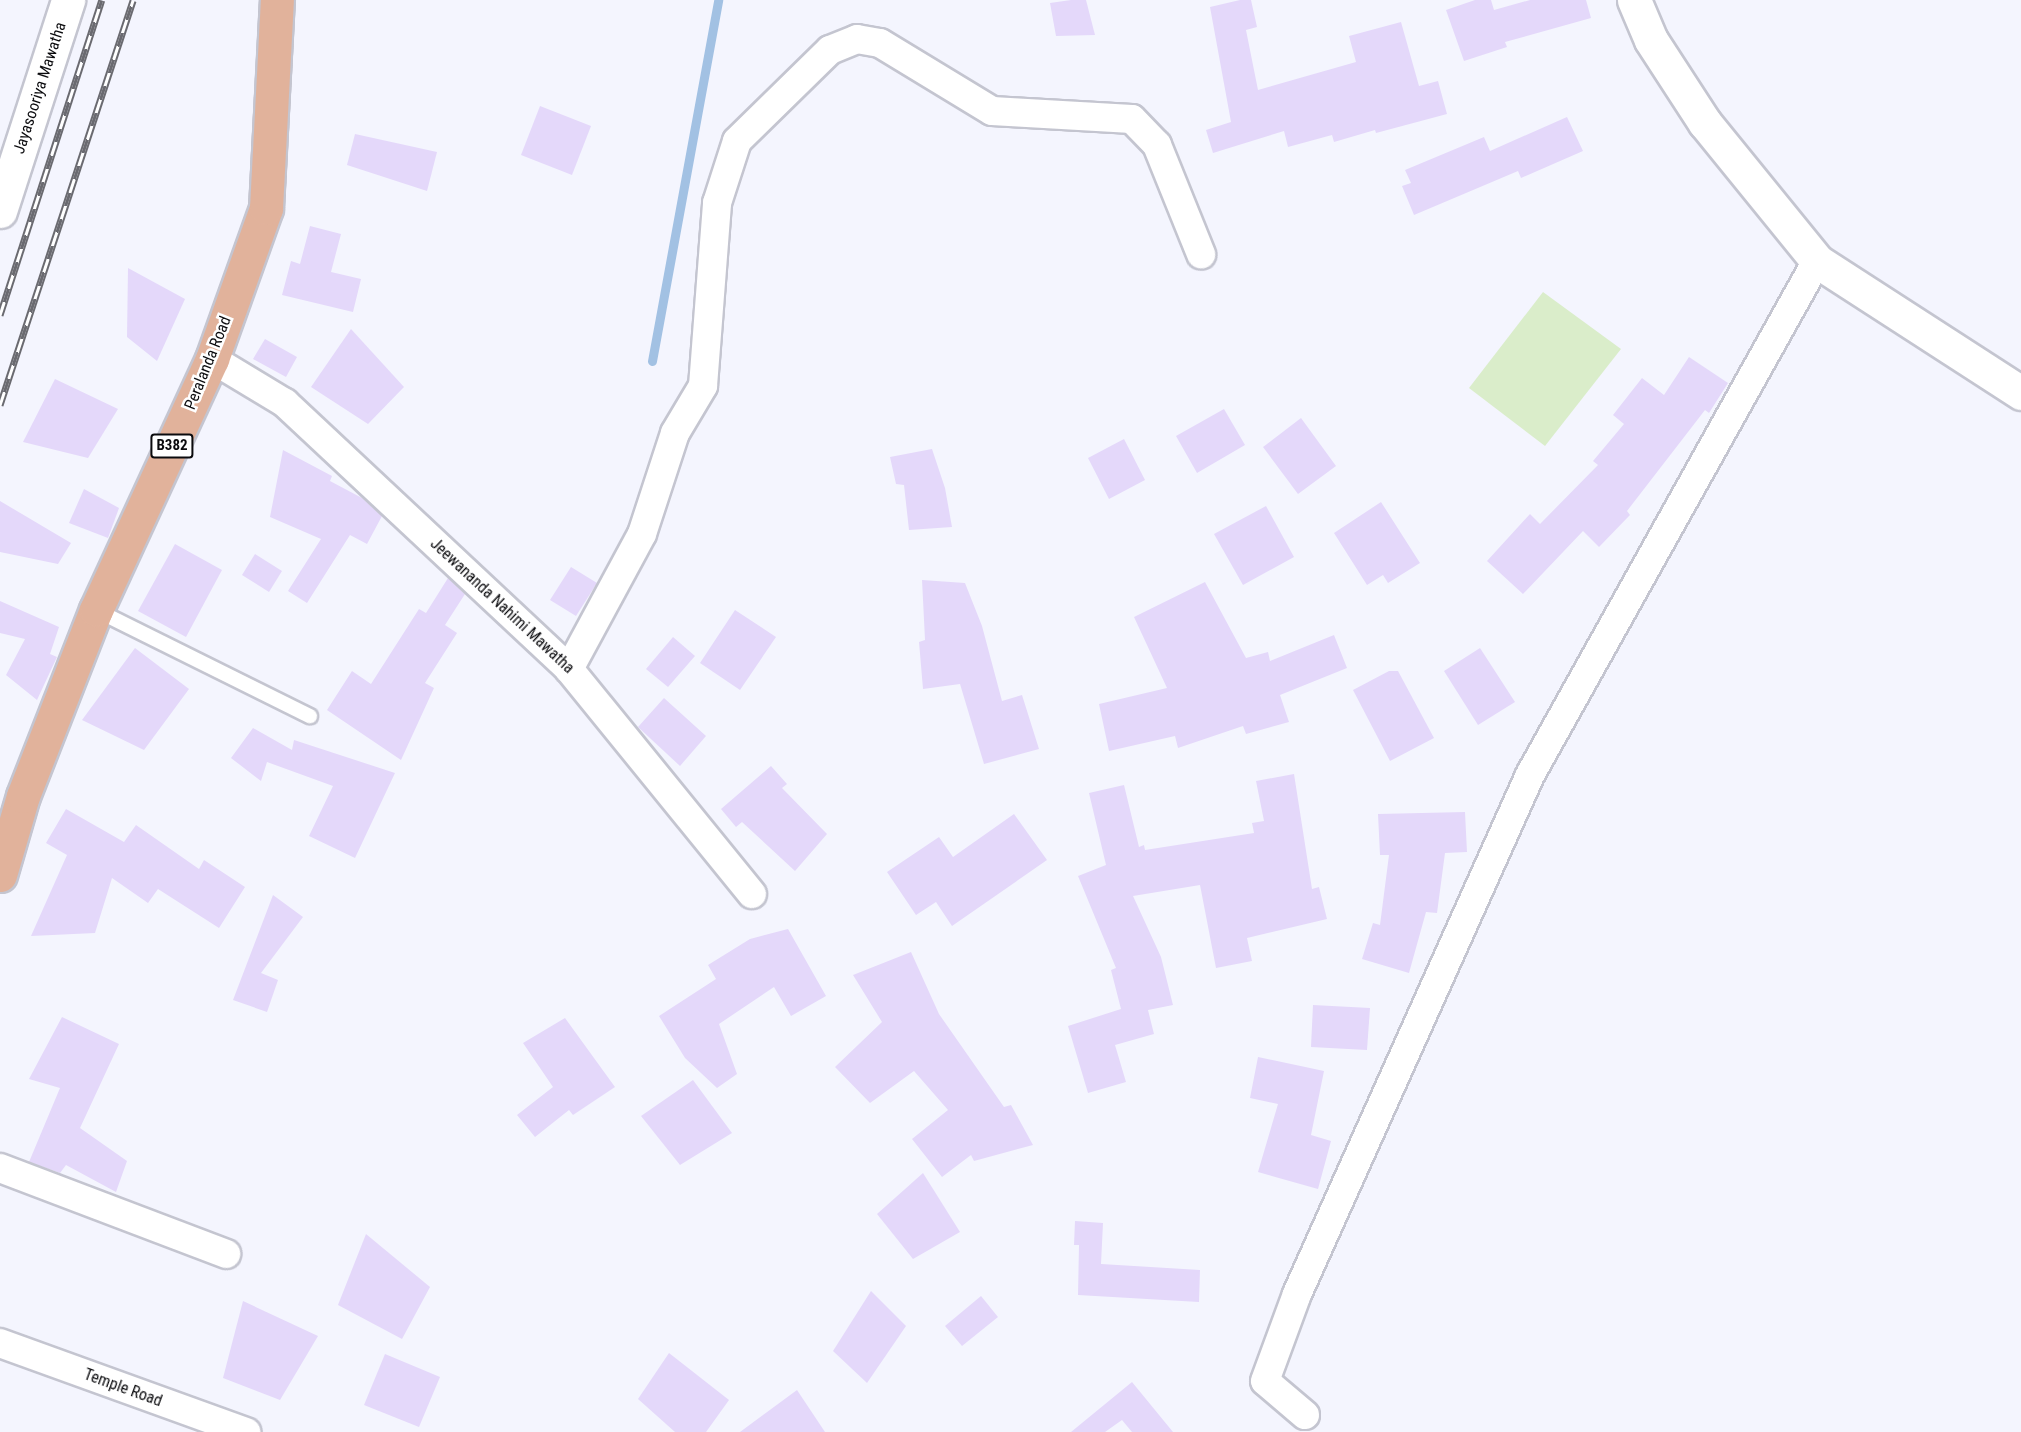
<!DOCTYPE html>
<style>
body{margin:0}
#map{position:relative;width:2021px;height:1432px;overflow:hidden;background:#f4f5fe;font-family:"Roboto Condensed",sans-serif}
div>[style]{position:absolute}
.green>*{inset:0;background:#daedca}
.stream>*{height:9px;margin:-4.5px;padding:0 4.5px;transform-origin:4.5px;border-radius:4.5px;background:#a2c1e3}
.building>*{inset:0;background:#e4d8fa}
.roads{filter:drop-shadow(2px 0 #c4c5d0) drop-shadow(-2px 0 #c4c5d0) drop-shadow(0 2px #c4c5d0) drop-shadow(0 -2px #c4c5d0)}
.lane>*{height:14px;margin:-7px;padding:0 7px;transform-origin:7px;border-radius:7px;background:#fff}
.street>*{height:28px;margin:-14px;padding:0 14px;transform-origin:14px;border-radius:14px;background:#fff}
.secondary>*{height:33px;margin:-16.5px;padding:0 16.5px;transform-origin:16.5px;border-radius:16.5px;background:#fff}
.primary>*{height:33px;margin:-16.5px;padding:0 16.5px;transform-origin:16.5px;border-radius:16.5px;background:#e1b29b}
.rail>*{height:7px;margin-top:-3.5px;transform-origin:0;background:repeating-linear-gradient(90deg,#fff 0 14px,#6a6a70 0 28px);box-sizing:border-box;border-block:2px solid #6a6a70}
span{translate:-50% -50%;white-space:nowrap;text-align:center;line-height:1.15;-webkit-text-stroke:5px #fff;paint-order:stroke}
.shield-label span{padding:2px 4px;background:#fff;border:2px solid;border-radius:4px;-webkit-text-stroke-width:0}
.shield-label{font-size:15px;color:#0b0b0e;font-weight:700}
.street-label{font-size:16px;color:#0b0b0e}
</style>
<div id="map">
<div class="green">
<i style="clip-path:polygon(1543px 292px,1621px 349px,1545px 446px,1469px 388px)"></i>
</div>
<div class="stream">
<i style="left:652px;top:361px;width:367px;rotate:-79.6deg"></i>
</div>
<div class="building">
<i style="clip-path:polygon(1071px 0,1086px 0,1095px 35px,1056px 36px,1050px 3px)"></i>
<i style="clip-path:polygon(1240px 0,1251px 0,1257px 27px,1246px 30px,1258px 90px,1356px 62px,1349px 36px,1401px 22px,1419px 86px,1438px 81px,1447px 114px,1376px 133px,1375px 130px,1334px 142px,1332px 135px,1288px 147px,1284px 131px,1213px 153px,1206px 130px,1231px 122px,1210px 7px)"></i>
<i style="clip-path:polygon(1475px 0,1491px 0,1494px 10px,1530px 0,1586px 0,1591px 18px,1505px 42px,1507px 47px,1464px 61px,1446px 10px)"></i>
<i style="clip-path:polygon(540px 106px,591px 126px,572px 175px,521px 155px)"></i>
<i style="clip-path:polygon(1567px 117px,1583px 151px,1521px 178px,1518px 171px,1414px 215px,1402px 186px,1411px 183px,1405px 170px,1484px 137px,1490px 151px)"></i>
<i style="clip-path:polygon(355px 134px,437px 152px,427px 191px,347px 165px)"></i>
<i style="clip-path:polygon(310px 226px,341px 234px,331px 272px,361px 279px,353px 312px,282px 295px,291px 261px,300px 264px)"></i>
<i style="clip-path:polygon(128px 268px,185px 299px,157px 361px,127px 337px)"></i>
<i style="clip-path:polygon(351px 329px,404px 387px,368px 424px,311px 387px)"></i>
<i style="clip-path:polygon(265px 339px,297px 357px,286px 377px,253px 359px)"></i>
<i style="clip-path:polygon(1689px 357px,1728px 383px,1709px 413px,1705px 410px,1627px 511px,1630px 515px,1599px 547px,1583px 531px,1523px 594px,1487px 561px,1530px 514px,1540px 524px,1598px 465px,1593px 461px,1624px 424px,1613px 415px,1642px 378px,1664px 395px)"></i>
<i style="clip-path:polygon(55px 379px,118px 409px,88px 458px,23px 442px)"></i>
<i style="clip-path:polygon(1224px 409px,1245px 445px,1197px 473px,1176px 436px)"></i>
<i style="clip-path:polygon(1301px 418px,1336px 466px,1298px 494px,1263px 447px)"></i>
<i style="clip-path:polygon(1124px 439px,1145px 480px,1109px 499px,1088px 458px)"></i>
<i style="clip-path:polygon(932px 449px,945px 488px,952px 527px,909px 530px,904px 485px,896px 484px,890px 457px)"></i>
<i style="clip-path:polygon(283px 450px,332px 476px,330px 481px,362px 498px,382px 516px,367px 544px,350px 535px,307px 603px,288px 591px,321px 539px,270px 517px)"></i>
<i style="clip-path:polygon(84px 489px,119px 508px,108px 538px,69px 523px)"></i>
<i style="clip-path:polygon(0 501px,71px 543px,58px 564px,0 552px)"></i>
<i style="clip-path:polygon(1381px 502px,1420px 563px,1388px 583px,1383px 575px,1367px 585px,1334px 533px)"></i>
<i style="clip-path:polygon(1266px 506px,1294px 557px,1243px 585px,1214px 534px)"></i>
<i style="clip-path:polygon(175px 544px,222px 570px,186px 637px,138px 611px)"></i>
<i style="clip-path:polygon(255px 554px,282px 571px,269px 592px,242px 575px)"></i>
<i style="clip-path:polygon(571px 567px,597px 583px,576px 616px,550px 600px)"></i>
<i style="clip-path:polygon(448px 578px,465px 594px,445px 625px,457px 633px,425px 683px,434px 688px,401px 760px,327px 710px,352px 671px,371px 684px,419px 609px,426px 613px)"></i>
<i style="clip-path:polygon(922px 580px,965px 583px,982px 626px,1002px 701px,1022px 695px,1039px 749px,984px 764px,960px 684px,923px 689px,919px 642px,925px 640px)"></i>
<i style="clip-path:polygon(1205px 582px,1246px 658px,1268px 652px,1270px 661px,1334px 635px,1347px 668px,1280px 695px,1289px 722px,1246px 734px,1243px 726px,1178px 748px,1175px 736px,1109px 751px,1099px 704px,1167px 688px,1134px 617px)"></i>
<i style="clip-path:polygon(0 601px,59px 627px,50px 654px,57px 657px,37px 700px,6px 675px,25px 639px,0 633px)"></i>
<i style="clip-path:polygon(735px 610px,776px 637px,740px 690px,700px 663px)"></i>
<i style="clip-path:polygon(673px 637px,695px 656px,668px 687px,646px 669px)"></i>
<i style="clip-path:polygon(135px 648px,189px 689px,144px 750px,82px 720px)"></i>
<i style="clip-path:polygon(1480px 648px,1515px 702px,1478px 725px,1444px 671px)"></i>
<i style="clip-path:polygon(1389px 671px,1398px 671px,1434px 738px,1390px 761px,1353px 690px)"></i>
<i style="clip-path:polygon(664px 698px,706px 736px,680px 766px,638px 727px)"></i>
<i style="clip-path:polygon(253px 728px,292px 750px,294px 740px,395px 773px,355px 858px,309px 836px,333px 786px,267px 762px,261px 781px,231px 758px)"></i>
<i style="clip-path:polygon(771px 766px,787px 784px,782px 788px,827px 834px,795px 871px,742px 822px,736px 827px,721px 809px)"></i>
<i style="clip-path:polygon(1294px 774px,1312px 889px,1319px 887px,1327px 919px,1247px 938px,1252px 961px,1216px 968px,1200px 885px,1133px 896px,1161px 957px,1173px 1005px,1148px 1010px,1154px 1034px,1115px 1045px,1126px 1082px,1088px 1093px,1068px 1026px,1121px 1009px,1111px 970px,1116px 968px,1078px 876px,1106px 865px,1089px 793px,1124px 785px,1139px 847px,1144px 845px,1145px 850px,1254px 833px,1252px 823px,1264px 821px,1256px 781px)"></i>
<i style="clip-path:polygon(66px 809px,124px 842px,136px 825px,199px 869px,204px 860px,245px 887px,219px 928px,158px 889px,148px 903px,112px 878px,95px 933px,31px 936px,67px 855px,46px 843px)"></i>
<i style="clip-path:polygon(1465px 812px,1467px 852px,1445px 853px,1437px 913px,1426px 912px,1409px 973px,1362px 959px,1373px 923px,1380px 925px,1389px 855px,1380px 855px,1378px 814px)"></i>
<i style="clip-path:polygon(1014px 814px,1047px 860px,952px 926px,936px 902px,916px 915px,887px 872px,939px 837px,953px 857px)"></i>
<i style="clip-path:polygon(273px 895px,303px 917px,261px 973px,278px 980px,267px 1012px,233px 1000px)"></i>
<i style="clip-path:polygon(788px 929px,826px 996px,791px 1016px,774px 987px,719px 1024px,737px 1074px,717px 1088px,685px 1058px,659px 1016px,716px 979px,708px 965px,750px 939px)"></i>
<i style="clip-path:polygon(911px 952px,939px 1014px,1004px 1107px,1011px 1105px,1033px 1145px,974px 1161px,971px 1155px,942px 1177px,912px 1139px,948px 1110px,914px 1071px,870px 1103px,835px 1067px,882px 1022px,853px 975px)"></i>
<i style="clip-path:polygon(1313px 1005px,1370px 1008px,1367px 1050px,1311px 1047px)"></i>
<i style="clip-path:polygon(62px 1017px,119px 1044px,80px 1128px,127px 1161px,116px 1192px,66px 1165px,60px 1173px,29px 1162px,60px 1088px,29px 1079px)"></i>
<i style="clip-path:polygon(565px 1018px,615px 1087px,573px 1115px,569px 1110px,535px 1137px,517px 1115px,553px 1087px,523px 1043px)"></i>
<i style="clip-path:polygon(1258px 1057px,1324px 1071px,1311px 1135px,1331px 1141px,1318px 1189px,1258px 1172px,1278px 1104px,1250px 1098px)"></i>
<i style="clip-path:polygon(693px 1080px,732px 1133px,680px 1165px,641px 1116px)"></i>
<i style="clip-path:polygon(923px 1173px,960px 1232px,913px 1259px,877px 1214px)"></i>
<i style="clip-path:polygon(1075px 1221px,1103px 1223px,1101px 1264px,1200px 1270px,1199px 1302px,1078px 1295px,1079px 1245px,1074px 1245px)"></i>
<i style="clip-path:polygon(366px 1234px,430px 1287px,402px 1339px,338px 1305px)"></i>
<i style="clip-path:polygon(871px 1291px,906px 1326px,867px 1383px,833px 1351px)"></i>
<i style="clip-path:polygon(981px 1296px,998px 1317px,962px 1346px,945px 1326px)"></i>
<i style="clip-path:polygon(243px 1301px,318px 1336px,280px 1400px,223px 1378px)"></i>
<i style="clip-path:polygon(669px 1353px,729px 1400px,706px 1432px,675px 1432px,638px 1399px)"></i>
<i style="clip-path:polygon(385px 1354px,440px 1377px,419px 1427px,364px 1405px)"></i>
<i style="clip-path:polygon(1132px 1382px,1173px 1432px,1132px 1432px,1122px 1420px,1105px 1432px,1071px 1432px)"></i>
<i style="clip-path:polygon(797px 1390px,825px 1432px,740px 1432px)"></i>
</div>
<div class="roads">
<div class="lane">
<i style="left:96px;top:610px;width:239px;rotate:26.4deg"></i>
</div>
<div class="street">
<i style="left:212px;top:359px;width:85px;rotate:31.1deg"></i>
<i style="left:285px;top:403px;width:389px;rotate:43.1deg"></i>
<i style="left:569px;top:669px;width:290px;rotate:50.9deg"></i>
<i style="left:569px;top:669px;width:153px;rotate:-61.6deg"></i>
<i style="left:642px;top:534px;width:106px;rotate:-71.9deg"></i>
<i style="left:675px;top:433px;width:55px;rotate:-59.2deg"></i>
<i style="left:703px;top:386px;width:184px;rotate:-85.6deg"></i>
<i style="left:717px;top:203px;width:65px;rotate:-72.1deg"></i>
<i style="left:737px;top:141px;width:130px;rotate:-44.4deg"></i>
<i style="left:830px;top:50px;width:29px;rotate:-22deg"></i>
<i style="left:857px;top:39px;width:23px;rotate:10deg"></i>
<i style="left:880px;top:43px;width:131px;rotate:31.3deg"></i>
<i style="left:992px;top:111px;width:140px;rotate:3.3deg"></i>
<i style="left:1132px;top:119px;width:36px;rotate:46deg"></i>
<i style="left:1157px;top:145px;width:118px;rotate:68deg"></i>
<i style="left:0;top:1168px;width:242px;rotate:20.8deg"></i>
<i style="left:0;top:1343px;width:262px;rotate:19.9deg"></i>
<i style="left:1305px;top:1415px;width:52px;rotate:-139.6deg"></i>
<i style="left:1265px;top:1381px;width:93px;rotate:-69.8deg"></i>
<i style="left:1297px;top:1294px;width:569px;rotate:-65.82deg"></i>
<i style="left:1530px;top:775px;width:589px;rotate:-60.82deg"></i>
</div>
<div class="secondary">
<i style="left:1634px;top:0;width:43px;rotate:67deg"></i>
<i style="left:1651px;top:40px;width:99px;rotate:57deg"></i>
<i style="left:1705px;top:123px;width:178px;rotate:50.9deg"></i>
<i style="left:1817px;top:261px;width:243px;rotate:32.9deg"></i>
<i style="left:0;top:211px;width:222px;rotate:-72.1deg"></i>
</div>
<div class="primary">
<i style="left:0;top:875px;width:82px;rotate:-73.8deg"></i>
<i style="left:23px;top:796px;width:200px;rotate:-68.6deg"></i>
<i style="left:96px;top:610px;width:277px;rotate:-65.2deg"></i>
<i style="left:212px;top:359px;width:160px;rotate:-70.3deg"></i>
<i style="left:266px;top:208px;width:208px;rotate:-87deg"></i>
</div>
</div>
<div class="rail">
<i style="left:0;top:315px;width:331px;rotate:-72.1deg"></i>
<i style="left:0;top:405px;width:426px;rotate:-71.8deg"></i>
</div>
<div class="shield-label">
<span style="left:172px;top:446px">B382</span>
</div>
<div class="street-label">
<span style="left:40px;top:88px;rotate:-72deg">Jayasooriya Mawatha</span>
<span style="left:208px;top:363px;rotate:-68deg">Peralanda Road</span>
<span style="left:502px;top:606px;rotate:43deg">Jeewananda Nahimi Mawatha</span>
<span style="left:123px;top:1388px;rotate:20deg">Temple Road</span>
</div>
</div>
